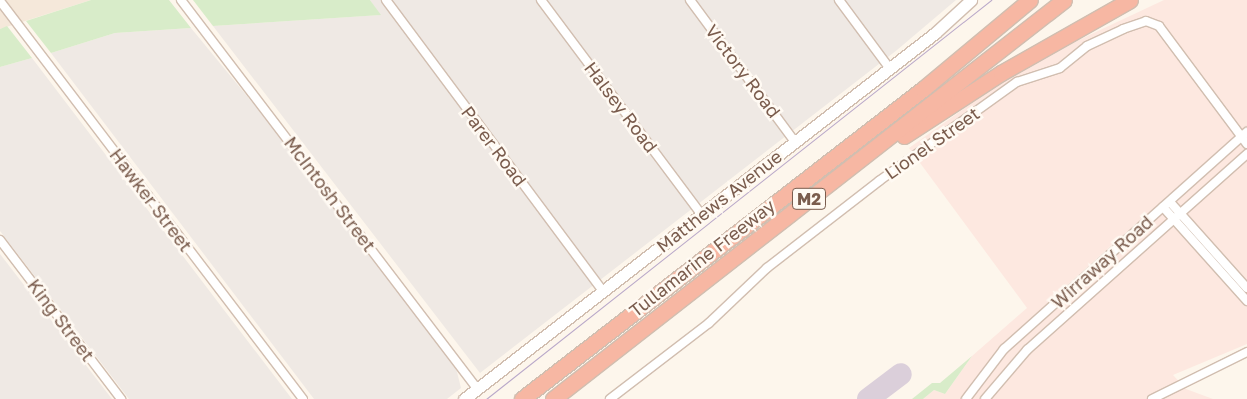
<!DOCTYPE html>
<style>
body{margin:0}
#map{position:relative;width:1247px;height:399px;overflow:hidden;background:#fdf6ec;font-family:"Golos Text",sans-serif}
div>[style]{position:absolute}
.residential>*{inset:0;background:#f5e8da}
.commercial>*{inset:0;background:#fde8e0}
.industrial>*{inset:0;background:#efe9e4}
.green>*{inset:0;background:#d8ecc9}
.taxiway>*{height:22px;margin:-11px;padding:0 11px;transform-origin:11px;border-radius:11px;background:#dbcfda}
.roads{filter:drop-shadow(1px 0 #d1beb0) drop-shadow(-1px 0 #d1beb0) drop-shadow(0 1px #d1beb0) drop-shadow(0 -1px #d1beb0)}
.minor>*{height:8px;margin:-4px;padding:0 4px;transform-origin:4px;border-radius:4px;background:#fff}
.secondary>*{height:11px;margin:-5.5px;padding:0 5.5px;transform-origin:5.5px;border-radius:5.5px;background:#fff}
.motorway>*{height:15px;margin:-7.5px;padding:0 7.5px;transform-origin:7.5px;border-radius:7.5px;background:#f7b7a3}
.tram>*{height:1px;margin:-0.5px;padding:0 0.5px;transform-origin:0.5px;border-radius:0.5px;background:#b9a8c9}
span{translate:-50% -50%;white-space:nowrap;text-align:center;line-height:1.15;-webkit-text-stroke:5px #fffaf3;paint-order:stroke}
.shield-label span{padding:1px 4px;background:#fffaf3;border:1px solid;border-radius:4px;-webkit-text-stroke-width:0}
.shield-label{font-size:16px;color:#7a5c4d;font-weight:700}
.street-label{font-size:18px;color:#7a5c4d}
</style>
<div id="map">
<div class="residential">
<i style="clip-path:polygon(0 0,91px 0,0 29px)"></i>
</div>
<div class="commercial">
<i style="clip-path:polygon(1164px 0,1247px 0,1247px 344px,1173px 375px,1186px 389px,1213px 399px,923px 399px,934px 390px,945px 394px,972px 356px,1027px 308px,909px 148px,1001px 82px,1049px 54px)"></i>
</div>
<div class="industrial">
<i style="clip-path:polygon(370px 0,956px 0,897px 50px,480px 373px,213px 26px,380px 15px)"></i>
<i style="clip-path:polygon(191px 28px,256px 107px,456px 368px,461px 388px,447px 399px,314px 399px,51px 53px,115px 33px)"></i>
<i style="clip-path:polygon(32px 58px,224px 310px,292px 399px,129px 399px,0 231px,0 67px)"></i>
<i style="clip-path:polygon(0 254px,112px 399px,0 399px)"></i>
</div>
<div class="green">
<i style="clip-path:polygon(91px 0,169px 0,191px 28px,115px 33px,51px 53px,26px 21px)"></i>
<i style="clip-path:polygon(193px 0,370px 0,381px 15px,213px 26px)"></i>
<i style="clip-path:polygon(7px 26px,32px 58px,0 67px,0 29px)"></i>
<i style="clip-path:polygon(972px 356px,945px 394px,934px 390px,923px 399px,912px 399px,932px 383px,940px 383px)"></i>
</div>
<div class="taxiway">
<i style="left:868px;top:399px;width:41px;rotate:-37.1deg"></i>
</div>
<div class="roads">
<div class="minor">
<i style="left:181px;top:0;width:488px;rotate:52.7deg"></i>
<i style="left:386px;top:0;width:363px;rotate:53.3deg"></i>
<i style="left:541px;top:0;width:267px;rotate:53.2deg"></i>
<i style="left:690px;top:0;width:177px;rotate:53.5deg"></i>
<i style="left:839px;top:0;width:86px;rotate:53.5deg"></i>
<i style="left:0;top:1px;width:500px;rotate:52.72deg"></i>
<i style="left:1170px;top:202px;width:115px;rotate:48.2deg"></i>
<i style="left:1163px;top:207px;width:126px;rotate:48.2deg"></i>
<i style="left:0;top:240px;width:200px;rotate:52.7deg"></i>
<i style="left:610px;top:399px;width:125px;rotate:-37.5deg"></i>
<i style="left:709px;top:323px;width:80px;rotate:-43.5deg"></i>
<i style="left:767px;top:268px;width:142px;rotate:-37.8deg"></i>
<i style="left:879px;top:181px;width:170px;rotate:-35.7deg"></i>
<i style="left:1017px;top:82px;width:45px;rotate:-18deg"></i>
<i style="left:1060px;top:68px;width:35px;rotate:-39deg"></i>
<i style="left:1087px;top:46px;width:40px;rotate:-25deg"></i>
<i style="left:1123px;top:29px;width:24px;rotate:-19deg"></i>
<i style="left:1146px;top:21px;width:14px;rotate:21deg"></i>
<i style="left:1159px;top:26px;width:147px;rotate:53.3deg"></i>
<i style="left:966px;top:399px;width:63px;rotate:-52.8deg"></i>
<i style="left:1004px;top:349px;width:326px;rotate:-41.8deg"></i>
<i style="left:985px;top:399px;width:65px;rotate:-49.4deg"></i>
<i style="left:1027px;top:350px;width:295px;rotate:-41.7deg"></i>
<i style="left:1152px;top:399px;width:106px;rotate:-26.3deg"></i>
</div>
<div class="secondary">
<i style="left:464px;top:399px;width:596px;rotate:-37.85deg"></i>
<i style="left:935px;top:33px;width:49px;rotate:-42.5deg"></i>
</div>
<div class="motorway">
<i style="left:904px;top:136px;width:116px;rotate:-33deg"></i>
<i style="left:1001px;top:73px;width:148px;rotate:-29.5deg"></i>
<i style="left:522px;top:399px;width:507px;rotate:-37.71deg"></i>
<i style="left:923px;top:89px;width:139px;rotate:-39.8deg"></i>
<i style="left:553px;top:399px;width:648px;rotate:-37.98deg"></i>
</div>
</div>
<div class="tram">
<i style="left:486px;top:399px;width:644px;rotate:-38.31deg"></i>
</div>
<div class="shield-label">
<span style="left:809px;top:199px">M2</span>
</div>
<div class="street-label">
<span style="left:743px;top:71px;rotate:53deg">Victory Road</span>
<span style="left:621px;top:107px;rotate:53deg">Halsey Road</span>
<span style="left:932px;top:143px;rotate:-35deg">Lionel Street</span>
<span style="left:494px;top:146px;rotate:53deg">Parer Road</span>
<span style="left:330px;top:194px;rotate:53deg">McIntosh Street</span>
<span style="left:151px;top:200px;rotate:53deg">Hawker Street</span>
<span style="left:719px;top:201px;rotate:-38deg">Matthews Avenue</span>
<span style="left:702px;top:258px;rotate:-38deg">Tullamarine Freeway</span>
<span style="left:1102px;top:262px;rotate:-42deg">Wirraway Road</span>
<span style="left:61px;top:320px;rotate:53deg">King Street</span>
</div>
</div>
